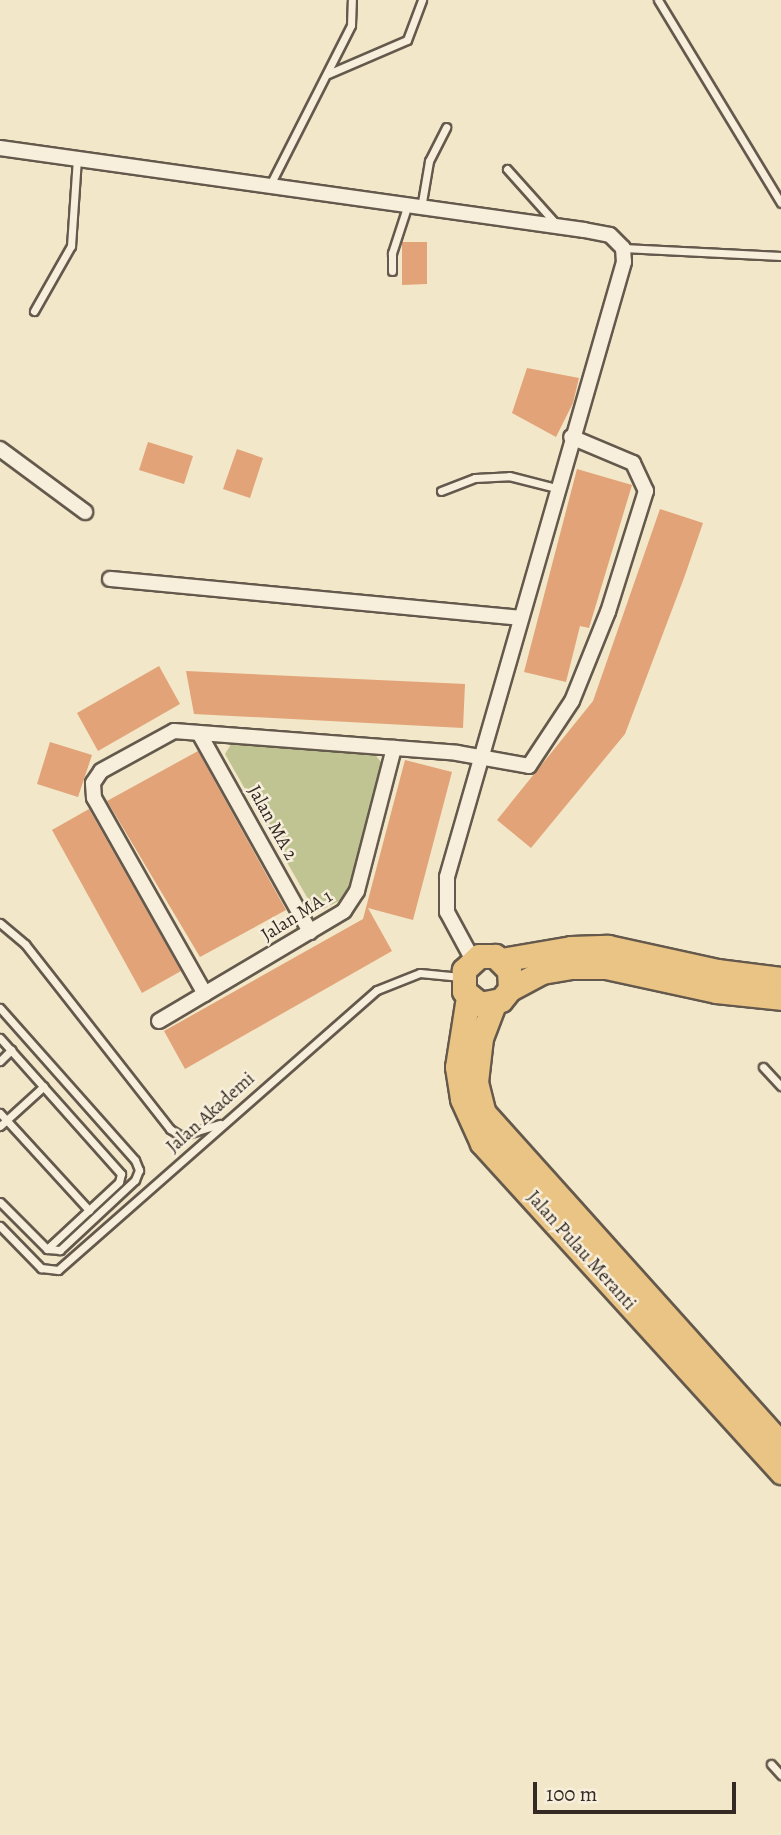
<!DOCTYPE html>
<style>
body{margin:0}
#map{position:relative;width:781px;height:1835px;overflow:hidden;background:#f2e7c9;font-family:Alegreya,serif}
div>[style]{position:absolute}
.green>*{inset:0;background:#c0c493}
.building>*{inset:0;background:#e2a378}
.roads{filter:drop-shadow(2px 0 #64594c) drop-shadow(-2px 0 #64594c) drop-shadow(0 2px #64594c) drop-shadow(0 -2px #64594c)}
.service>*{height:7px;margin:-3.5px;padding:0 3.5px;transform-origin:3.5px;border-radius:3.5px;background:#f7efdc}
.minor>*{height:14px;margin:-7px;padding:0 7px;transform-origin:7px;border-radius:7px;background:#f7efdc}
.primary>*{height:23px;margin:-11.5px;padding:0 11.5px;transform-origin:11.5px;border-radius:11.5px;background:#e9c484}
span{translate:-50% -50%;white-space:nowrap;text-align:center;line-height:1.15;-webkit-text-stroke:5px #f7efdc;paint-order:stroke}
.street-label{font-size:19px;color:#352a23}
.scale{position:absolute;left:533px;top:1782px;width:203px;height:32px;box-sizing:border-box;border:4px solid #352a23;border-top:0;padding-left:9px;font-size:21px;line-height:24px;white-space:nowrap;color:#352a23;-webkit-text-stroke:5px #f7efdc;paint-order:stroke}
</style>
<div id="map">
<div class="green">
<i style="clip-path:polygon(233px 741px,372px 751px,382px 763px,347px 897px,323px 909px,312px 906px,225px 754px)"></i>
</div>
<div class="building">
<i style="clip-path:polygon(402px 242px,427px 242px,427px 284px,402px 285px)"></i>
<i style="clip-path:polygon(527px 368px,579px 378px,573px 403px,556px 437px,512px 413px)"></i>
<i style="clip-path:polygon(148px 442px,193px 456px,184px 484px,139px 470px)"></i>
<i style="clip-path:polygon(237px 449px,263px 458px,250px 498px,223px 489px)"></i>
<i style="clip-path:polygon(577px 469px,632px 485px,589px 628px,580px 626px,566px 682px,524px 672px)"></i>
<i style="clip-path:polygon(660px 509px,703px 523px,684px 578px,625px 734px,531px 848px,497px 820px,593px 701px)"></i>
<i style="clip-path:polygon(159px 666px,180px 704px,98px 751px,77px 713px)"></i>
<i style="clip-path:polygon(186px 671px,465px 684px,463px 728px,194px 714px)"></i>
<i style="clip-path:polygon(50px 742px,92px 755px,78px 797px,37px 784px)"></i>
<i style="clip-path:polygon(198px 751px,286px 910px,200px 957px,107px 801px)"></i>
<i style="clip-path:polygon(405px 760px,452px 772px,413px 920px,368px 908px,392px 951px,185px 1069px,164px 1031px,363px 919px)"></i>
<i style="clip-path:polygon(89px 809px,181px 971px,142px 993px,52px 830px)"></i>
</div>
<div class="roads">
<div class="service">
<i style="left:658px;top:0;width:237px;rotate:58.8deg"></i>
<i style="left:328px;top:74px;width:86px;rotate:-23.3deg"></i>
<i style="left:407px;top:40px;width:43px;rotate:-69.4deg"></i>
<i style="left:507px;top:169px;width:76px;rotate:48.2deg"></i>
<i style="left:270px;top:185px;width:179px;rotate:-63.1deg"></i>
<i style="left:351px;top:25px;width:25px;rotate:-88deg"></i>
<i style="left:421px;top:208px;width:48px;rotate:-80.3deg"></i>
<i style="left:429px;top:161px;width:38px;rotate:-63deg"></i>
<i style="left:623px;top:248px;width:158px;rotate:2.9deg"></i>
<i style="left:392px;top:271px;width:18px;rotate:-90deg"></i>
<i style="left:392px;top:253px;width:48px;rotate:-71.9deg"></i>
<i style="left:34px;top:311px;width:75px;rotate:-60.4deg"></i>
<i style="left:71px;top:246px;width:87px;rotate:-86.1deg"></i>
<i style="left:441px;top:491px;width:36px;rotate:-21deg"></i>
<i style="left:475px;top:478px;width:34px;rotate:-3deg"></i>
<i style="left:509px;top:476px;width:49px;rotate:14.3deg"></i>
<i style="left:0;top:923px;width:33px;rotate:40deg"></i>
<i style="left:25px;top:944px;width:235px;rotate:51.9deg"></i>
<i style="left:170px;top:1129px;width:13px;rotate:32deg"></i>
<i style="left:181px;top:1136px;width:41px;rotate:-17.1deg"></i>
<i style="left:0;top:1008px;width:203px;rotate:48.4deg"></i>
<i style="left:135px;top:1160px;width:11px;rotate:68deg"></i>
<i style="left:139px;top:1170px;width:11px;rotate:112deg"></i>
<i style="left:135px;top:1180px;width:103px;rotate:137deg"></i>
<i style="left:60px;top:1250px;width:13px;rotate:-176deg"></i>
<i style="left:47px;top:1249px;width:66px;rotate:-135deg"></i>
<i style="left:0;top:1038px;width:182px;rotate:48.3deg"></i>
<i style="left:121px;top:1174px;width:8px;rotate:104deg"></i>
<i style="left:119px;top:1182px;width:98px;rotate:137.1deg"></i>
<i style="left:0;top:1061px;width:16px;rotate:-45deg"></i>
<i style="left:763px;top:1067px;width:26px;rotate:47deg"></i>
<i style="left:0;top:1113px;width:132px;rotate:47.5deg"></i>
<i style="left:0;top:1126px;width:59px;rotate:-42.3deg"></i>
<i style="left:0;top:1226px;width:59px;rotate:45.7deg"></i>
<i style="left:41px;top:1268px;width:17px;rotate:7deg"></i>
<i style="left:58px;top:1270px;width:424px;rotate:-41.3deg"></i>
<i style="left:377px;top:990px;width:46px;rotate:-21.6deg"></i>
<i style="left:420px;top:973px;width:41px;rotate:5.6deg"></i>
<i style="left:771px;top:1764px;width:15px;rotate:48deg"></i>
</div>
<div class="minor">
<i style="left:0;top:148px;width:590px;rotate:7.99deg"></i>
<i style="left:584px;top:230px;width:26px;rotate:11deg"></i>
<i style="left:610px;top:235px;width:18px;rotate:45deg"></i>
<i style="left:623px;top:248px;width:14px;rotate:86deg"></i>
<i style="left:624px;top:262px;width:640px;rotate:106.06deg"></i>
<i style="left:447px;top:877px;width:35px;rotate:90deg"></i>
<i style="left:447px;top:912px;width:55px;rotate:61.6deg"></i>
<i style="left:0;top:449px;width:106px;rotate:36.5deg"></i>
<i style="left:110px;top:579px;width:412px;rotate:5.4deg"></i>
<i style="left:199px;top:733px;width:228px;rotate:60.8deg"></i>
<i style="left:205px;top:994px;width:225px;rotate:-119.5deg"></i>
<i style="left:94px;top:798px;width:15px;rotate:-94deg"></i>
<i style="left:93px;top:783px;width:14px;rotate:-56deg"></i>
<i style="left:101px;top:771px;width:83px;rotate:-28.7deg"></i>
<i style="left:174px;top:731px;width:284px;rotate:4.4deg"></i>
<i style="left:457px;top:753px;width:73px;rotate:10.2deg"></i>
<i style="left:529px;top:766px;width:78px;rotate:-56.5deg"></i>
<i style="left:572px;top:701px;width:96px;rotate:-68deg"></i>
<i style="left:608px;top:612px;width:127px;rotate:-72.6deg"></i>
<i style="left:646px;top:491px;width:31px;rotate:-115deg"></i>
<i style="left:633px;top:463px;width:67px;rotate:-157.2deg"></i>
<i style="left:159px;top:1021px;width:215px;rotate:-30.7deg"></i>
<i style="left:344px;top:911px;width:24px;rotate:-57deg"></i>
<i style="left:357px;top:891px;width:148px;rotate:-75.5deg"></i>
</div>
<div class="primary">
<i style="left:501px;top:960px;width:71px;rotate:-9.7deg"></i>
<i style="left:571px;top:948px;width:37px;rotate:-2deg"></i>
<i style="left:608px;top:947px;width:112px;rotate:12.4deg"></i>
<i style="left:717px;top:971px;width:64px;rotate:7.1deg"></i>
<i style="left:510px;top:989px;width:19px;rotate:-93deg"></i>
<i style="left:509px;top:970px;width:20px;rotate:-135deg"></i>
<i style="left:495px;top:956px;width:16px;rotate:180deg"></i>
<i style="left:479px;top:956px;width:21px;rotate:137deg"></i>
<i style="left:464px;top:970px;width:21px;rotate:90deg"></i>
<i style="left:464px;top:991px;width:21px;rotate:39deg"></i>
<i style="left:480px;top:1004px;width:21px;rotate:-11deg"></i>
<i style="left:501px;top:1000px;width:14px;rotate:-51deg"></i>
<i style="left:510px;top:989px;width:36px;rotate:-28deg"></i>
<i style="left:542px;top:972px;width:27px;rotate:-10deg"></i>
<i style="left:569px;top:967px;width:37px"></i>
<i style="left:606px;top:967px;width:113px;rotate:12.3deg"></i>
<i style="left:716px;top:991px;width:65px;rotate:6.1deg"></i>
<i style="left:468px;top:997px;width:71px;rotate:98.9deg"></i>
<i style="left:457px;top:1067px;width:32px;rotate:81deg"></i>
<i style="left:462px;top:1099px;width:48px;rotate:65.6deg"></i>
<i style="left:482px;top:1143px;width:445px;rotate:47.7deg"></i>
<i style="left:494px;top:1004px;width:36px;rotate:111deg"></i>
<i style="left:481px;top:1038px;width:44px;rotate:96.5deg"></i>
<i style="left:476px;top:1082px;width:32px;rotate:76deg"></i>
<i style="left:484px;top:1113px;width:445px;rotate:48.1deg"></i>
</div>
</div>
<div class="street-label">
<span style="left:272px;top:823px;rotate:61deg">Jalan MA 2</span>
<span style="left:297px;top:916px;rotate:-32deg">Jalan MA 1</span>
<span style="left:211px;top:1113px;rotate:-42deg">Jalan Akademi</span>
<span style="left:581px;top:1251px;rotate:48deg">Jalan Pulau Meranti</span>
</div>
<div class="scale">100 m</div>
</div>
